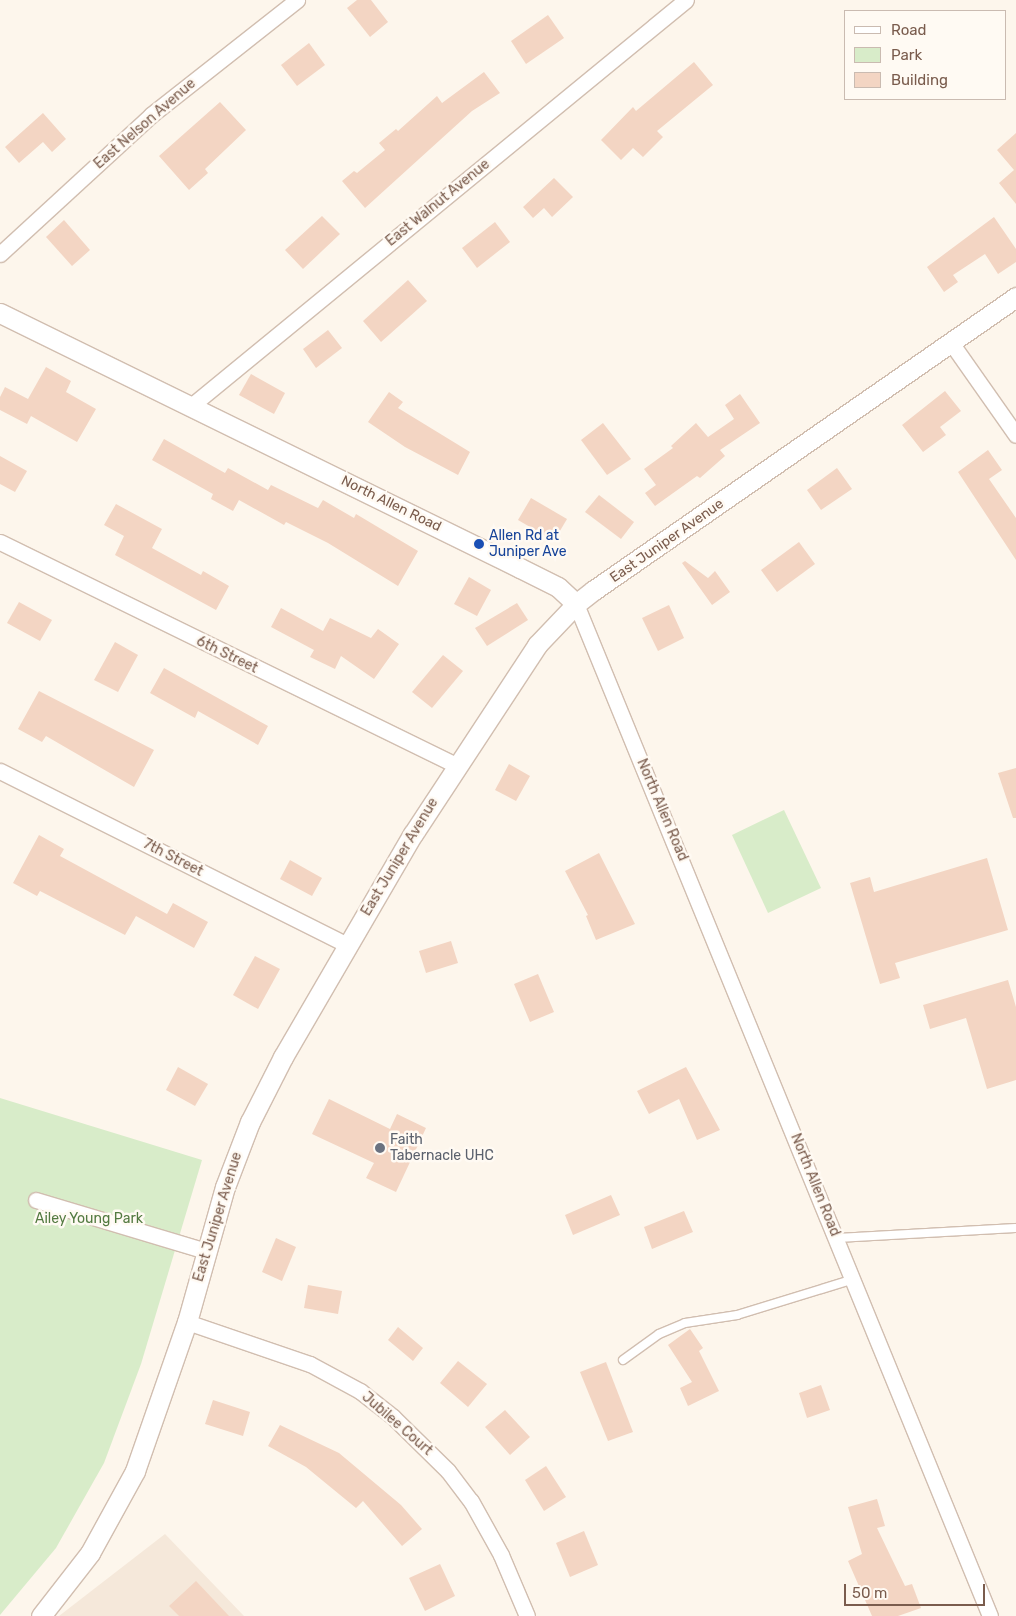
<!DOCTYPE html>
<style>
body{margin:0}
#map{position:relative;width:1016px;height:1616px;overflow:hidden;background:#fdf6ec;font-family:Rubik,sans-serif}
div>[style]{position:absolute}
.residential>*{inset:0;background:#f5e8da}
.green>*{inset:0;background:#d8ecc9}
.building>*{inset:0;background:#f3d5c3}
.roads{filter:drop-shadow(1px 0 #d1beb0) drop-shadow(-1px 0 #d1beb0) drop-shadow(0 1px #d1beb0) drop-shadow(0 -1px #d1beb0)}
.service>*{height:8px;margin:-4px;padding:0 4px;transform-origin:4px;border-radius:4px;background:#fff}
.minor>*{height:15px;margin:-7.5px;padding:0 7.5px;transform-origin:7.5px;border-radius:7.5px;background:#fff}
.tertiary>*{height:19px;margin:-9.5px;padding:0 9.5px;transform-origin:9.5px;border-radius:9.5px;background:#fff}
.dots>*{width:14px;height:14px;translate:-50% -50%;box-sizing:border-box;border:2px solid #fffaf3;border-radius:50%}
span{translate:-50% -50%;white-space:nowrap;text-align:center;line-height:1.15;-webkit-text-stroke:5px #fffaf3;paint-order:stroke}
.street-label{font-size:14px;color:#7a5c4d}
.transit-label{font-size:14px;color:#164399}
.left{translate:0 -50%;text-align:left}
.worship-label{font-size:14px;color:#5b616d}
.park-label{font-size:14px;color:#537a41}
.legend{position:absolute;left:844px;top:10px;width:162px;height:90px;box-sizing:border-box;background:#fffaf3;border:1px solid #cabbb1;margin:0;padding:6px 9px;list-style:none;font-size:15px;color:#7a5c4d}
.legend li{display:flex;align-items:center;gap:10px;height:25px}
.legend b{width:25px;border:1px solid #cabbb1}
.scale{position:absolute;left:844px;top:1584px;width:141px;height:22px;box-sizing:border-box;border:2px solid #7a5c4d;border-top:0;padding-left:6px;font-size:15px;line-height:18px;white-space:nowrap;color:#7a5c4d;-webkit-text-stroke:4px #fffaf3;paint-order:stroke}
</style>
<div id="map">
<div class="residential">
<i style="clip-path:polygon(165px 1534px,244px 1616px,59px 1616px)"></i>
</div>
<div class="green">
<i style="clip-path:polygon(784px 810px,821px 888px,768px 913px,732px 835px)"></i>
<i style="clip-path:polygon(0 1098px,202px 1160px,141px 1364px,104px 1463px,56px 1548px,0 1615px)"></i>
</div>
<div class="building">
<i style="clip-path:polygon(357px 0,371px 0,388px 22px,370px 37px,347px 8px)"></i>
<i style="clip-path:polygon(548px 15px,564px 38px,526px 64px,511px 41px)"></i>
<i style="clip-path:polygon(309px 43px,325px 65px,297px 86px,281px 65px)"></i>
<i style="clip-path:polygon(694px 62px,713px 85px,657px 131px,663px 137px,643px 157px,633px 148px,621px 160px,601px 140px,633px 107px,636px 111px)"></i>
<i style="clip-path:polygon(484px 72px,500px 93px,472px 111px,365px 208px,342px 181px,354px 171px,357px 173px,385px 150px,379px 143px,396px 129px,398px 131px,437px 96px,442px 103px)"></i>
<i style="clip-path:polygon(220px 102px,246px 130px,205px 169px,208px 173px,189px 190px,159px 156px)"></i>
<i style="clip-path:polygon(43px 113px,66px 139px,52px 152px,43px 142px,19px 163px,5px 147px)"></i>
<i style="clip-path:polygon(1016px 133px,1016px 204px,999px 183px,1014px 170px,997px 150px)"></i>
<i style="clip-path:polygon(554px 178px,573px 197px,552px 217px,544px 208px,533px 218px,523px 207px)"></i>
<i style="clip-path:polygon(322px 216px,340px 234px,303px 269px,285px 250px)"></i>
<i style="clip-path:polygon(994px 217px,1016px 249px,1016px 262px,998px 274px,985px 254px,953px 275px,958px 282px,944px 292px,927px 267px)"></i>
<i style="clip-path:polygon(64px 220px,90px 250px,72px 266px,46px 237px)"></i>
<i style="clip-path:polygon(495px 222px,510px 242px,477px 268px,462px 248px)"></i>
<i style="clip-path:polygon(408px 280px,427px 301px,381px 342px,363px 321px)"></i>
<i style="clip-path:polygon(328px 330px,342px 348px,316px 368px,303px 349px)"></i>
<i style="clip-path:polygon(46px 367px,71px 381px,66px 392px,96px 409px,77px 442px,31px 416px,27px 424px,0 410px,0 397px,5px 387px,28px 399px)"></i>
<i style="clip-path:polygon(251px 374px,285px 393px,274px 414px,239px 395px)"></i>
<i style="clip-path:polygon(945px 391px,961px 411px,940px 427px,946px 435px,923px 452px,902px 425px)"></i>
<i style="clip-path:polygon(389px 392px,403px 402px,398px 408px,470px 452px,458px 475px,405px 447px,368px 422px)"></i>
<i style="clip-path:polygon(740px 394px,760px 423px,720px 450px,725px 456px,700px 478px,697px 476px,655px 506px,645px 493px,656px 485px,644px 469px,673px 448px,671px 446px,696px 423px,708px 437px,734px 419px,725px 405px)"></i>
<i style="clip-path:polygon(603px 423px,631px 459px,607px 475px,581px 440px)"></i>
<i style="clip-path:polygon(164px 439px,225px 473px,228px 468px,268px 490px,271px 485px,318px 508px,323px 500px,354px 518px,356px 514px,418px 551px,398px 586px,328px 543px,286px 522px,284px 525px,239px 500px,233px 511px,211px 499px,213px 494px,152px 460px)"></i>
<i style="clip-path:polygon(988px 450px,1002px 470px,989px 479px,1016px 518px,1016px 560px,958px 472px)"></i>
<i style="clip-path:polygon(0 456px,27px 471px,15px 492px,0 484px)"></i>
<i style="clip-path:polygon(837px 468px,852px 489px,821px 510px,807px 490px)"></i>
<i style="clip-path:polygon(599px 495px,634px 522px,621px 539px,585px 512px)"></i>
<i style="clip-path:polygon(531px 498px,567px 519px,554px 541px,518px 520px)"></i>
<i style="clip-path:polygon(116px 504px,162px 529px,152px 548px,201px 575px,203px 571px,229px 586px,216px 610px,115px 555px,124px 536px,104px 525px)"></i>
<i style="clip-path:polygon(799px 542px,815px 564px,777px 592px,761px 570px)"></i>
<i style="clip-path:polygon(685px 561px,708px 578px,715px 571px,730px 592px,712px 605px,682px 563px)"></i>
<i style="clip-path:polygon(469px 577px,491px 590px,477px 616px,454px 604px)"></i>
<i style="clip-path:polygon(19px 602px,52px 620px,40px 641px,7px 623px)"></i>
<i style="clip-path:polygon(517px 603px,528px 620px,487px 646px,475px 628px)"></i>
<i style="clip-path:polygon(669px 605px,684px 638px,658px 651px,642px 618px)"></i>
<i style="clip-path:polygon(281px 608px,323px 631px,330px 618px,371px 638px,378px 629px,399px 644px,374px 679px,341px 656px,335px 669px,310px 657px,314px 650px,271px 627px)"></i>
<i style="clip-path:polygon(115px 642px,138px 655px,118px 692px,94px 680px)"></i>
<i style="clip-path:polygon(443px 655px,463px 671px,432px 708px,412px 692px)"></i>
<i style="clip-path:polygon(164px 668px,268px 726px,258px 745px,198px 711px,195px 718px,150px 693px)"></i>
<i style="clip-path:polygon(39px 691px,154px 750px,134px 787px,46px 736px,42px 742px,18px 729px)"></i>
<i style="clip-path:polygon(509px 764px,530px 776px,516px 801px,495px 790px)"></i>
<i style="clip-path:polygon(1016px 768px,1016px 818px,1013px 818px,998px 773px)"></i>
<i style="clip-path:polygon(39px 835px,64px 849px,60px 856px,167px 914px,173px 903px,208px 922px,194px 948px,136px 916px,125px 935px,40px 891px,37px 896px,13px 883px)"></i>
<i style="clip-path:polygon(599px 853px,635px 924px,596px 940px,586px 916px,588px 915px,565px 871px)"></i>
<i style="clip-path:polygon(987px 858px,1008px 930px,895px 963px,900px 978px,880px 984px,850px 883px,870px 877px,874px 892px)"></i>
<i style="clip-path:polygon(290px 860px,322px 878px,312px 896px,280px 879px)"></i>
<i style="clip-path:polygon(451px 941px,458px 963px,426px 973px,419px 951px)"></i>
<i style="clip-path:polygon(255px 956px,280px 969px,258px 1009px,233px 995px)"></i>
<i style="clip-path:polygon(538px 974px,554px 1012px,530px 1022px,514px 984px)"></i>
<i style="clip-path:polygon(1008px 980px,1016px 1007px,1016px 1080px,987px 1089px,966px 1018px,930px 1029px,923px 1005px)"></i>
<i style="clip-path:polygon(178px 1067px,208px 1084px,195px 1106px,166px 1090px)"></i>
<i style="clip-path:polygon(686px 1067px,720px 1130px,697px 1140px,679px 1099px,649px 1114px,637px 1091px)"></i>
<i style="clip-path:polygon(329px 1099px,390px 1129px,397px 1114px,426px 1128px,396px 1192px,366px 1178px,374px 1163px,312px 1134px)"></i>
<i style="clip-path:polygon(611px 1195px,620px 1215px,573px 1235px,565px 1215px)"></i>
<i style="clip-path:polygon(684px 1211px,693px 1232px,652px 1249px,644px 1227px)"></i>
<i style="clip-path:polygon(276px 1238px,296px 1247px,282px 1281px,262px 1272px)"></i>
<i style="clip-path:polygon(308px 1285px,342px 1291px,338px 1314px,304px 1308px)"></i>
<i style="clip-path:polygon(398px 1327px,423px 1348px,413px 1361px,388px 1340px)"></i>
<i style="clip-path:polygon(690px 1329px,703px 1348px,699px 1351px,719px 1391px,688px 1406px,680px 1388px,692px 1382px,668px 1345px)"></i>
<i style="clip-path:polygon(458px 1361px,487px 1384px,468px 1407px,440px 1383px)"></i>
<i style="clip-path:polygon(606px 1362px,633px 1432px,608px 1441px,580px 1372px)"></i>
<i style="clip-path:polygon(821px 1385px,830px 1410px,807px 1418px,799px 1393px)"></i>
<i style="clip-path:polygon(213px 1400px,250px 1412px,243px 1436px,205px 1424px)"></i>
<i style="clip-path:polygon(505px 1410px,530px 1437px,510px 1455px,485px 1427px)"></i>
<i style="clip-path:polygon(280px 1425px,339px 1453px,401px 1505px,422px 1529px,402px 1546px,363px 1501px,356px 1508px,306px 1467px,268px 1446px)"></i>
<i style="clip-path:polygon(546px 1466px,566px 1497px,544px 1511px,525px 1480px)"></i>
<i style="clip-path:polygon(877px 1499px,885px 1526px,877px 1528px,905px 1586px,912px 1584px,921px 1608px,898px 1616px,872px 1616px,848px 1561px,862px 1554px,848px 1507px)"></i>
<i style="clip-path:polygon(584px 1531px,598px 1565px,570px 1577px,556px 1543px)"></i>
<i style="clip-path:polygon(440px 1564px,455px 1596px,425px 1611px,409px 1578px)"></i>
<i style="clip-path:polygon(196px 1581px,229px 1616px,179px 1616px,169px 1606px)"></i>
</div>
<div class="roads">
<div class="service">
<i style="left:837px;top:1238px;width:179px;rotate:-3.2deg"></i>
<i style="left:623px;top:1360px;width:44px;rotate:-35.8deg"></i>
<i style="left:659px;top:1334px;width:28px;rotate:-23deg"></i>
<i style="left:685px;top:1323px;width:53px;rotate:-8.7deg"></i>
<i style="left:737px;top:1315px;width:122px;rotate:-17.1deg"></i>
</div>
<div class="minor">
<i style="left:0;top:254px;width:205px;rotate:-42.6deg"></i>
<i style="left:151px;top:115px;width:186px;rotate:-38.2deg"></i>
<i style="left:952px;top:344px;width:111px;rotate:54.9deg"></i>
<i style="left:191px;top:406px;width:640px;rotate:-39.36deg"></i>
<i style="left:0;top:542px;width:508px;rotate:26.06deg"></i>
<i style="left:576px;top:604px;width:1093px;rotate:67.75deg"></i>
<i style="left:0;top:771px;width:388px;rotate:26.6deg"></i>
<i style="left:36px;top:1200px;width:177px;rotate:16.7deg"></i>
<i style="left:187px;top:1322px;width:130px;rotate:18.9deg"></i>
<i style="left:310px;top:1364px;width:57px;rotate:28.4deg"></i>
<i style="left:360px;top:1391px;width:42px;rotate:38.2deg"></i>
<i style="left:393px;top:1417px;width:77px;rotate:44.5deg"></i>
<i style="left:448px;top:1471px;width:38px;rotate:53deg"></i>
<i style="left:471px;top:1501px;width:62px;rotate:60.9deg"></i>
<i style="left:501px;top:1555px;width:66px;rotate:66.9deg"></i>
</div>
<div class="tertiary">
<i style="left:0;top:313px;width:579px;rotate:26.12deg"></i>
<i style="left:520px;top:568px;width:42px;rotate:26.6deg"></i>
<i style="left:558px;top:587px;width:25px;rotate:43deg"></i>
<i style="left:41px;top:1616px;width:80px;rotate:-52.1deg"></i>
<i style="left:90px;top:1553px;width:94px;rotate:-61.2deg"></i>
<i style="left:135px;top:1471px;width:158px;rotate:-70.8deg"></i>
<i style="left:187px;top:1322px;width:140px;rotate:-74.3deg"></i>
<i style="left:225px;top:1187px;width:70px;rotate:-69deg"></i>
<i style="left:250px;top:1122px;width:73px;rotate:-63.1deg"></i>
<i style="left:283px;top:1057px;width:258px;rotate:-59.8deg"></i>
<i style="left:413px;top:834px;width:226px;rotate:-56.7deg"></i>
<i style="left:537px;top:645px;width:57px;rotate:-46.4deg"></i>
<i style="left:576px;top:604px;width:23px;rotate:-38deg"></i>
<i style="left:594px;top:590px;width:514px;rotate:-34.77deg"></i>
</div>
</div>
<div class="dots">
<i style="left:479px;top:544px;background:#1a4fb4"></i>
<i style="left:380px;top:1148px;background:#6b7280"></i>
</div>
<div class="street-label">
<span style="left:145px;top:124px;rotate:-41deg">East Nelson Avenue</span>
<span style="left:438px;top:203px;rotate:-39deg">East Walnut Avenue</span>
<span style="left:391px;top:504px;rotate:26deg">North Allen Road</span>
<span style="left:667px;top:541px;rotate:-35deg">East Juniper Avenue</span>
<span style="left:227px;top:655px;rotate:26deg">6th Street</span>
<span style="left:662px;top:810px;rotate:67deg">North Allen Road</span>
<span style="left:400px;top:857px;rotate:-59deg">East Juniper Avenue</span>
<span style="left:173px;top:858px;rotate:27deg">7th Street</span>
<span style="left:815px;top:1185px;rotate:68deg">North Allen Road</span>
<span style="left:218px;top:1217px;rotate:-73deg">East Juniper Avenue</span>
<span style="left:397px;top:1424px;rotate:41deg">Jubilee Court</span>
</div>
<div class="transit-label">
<span class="left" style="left:489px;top:544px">Allen Rd at<br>Juniper Ave</span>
</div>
<div class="worship-label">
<span class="left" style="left:390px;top:1148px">Faith<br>Tabernacle UHC</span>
</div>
<div class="park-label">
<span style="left:89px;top:1219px">Ailey Young Park</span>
</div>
<ul class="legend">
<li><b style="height:6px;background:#fff"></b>Road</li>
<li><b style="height:14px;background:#d8ecc9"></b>Park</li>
<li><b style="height:14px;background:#f3d5c3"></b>Building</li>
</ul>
<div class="scale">50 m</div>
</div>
